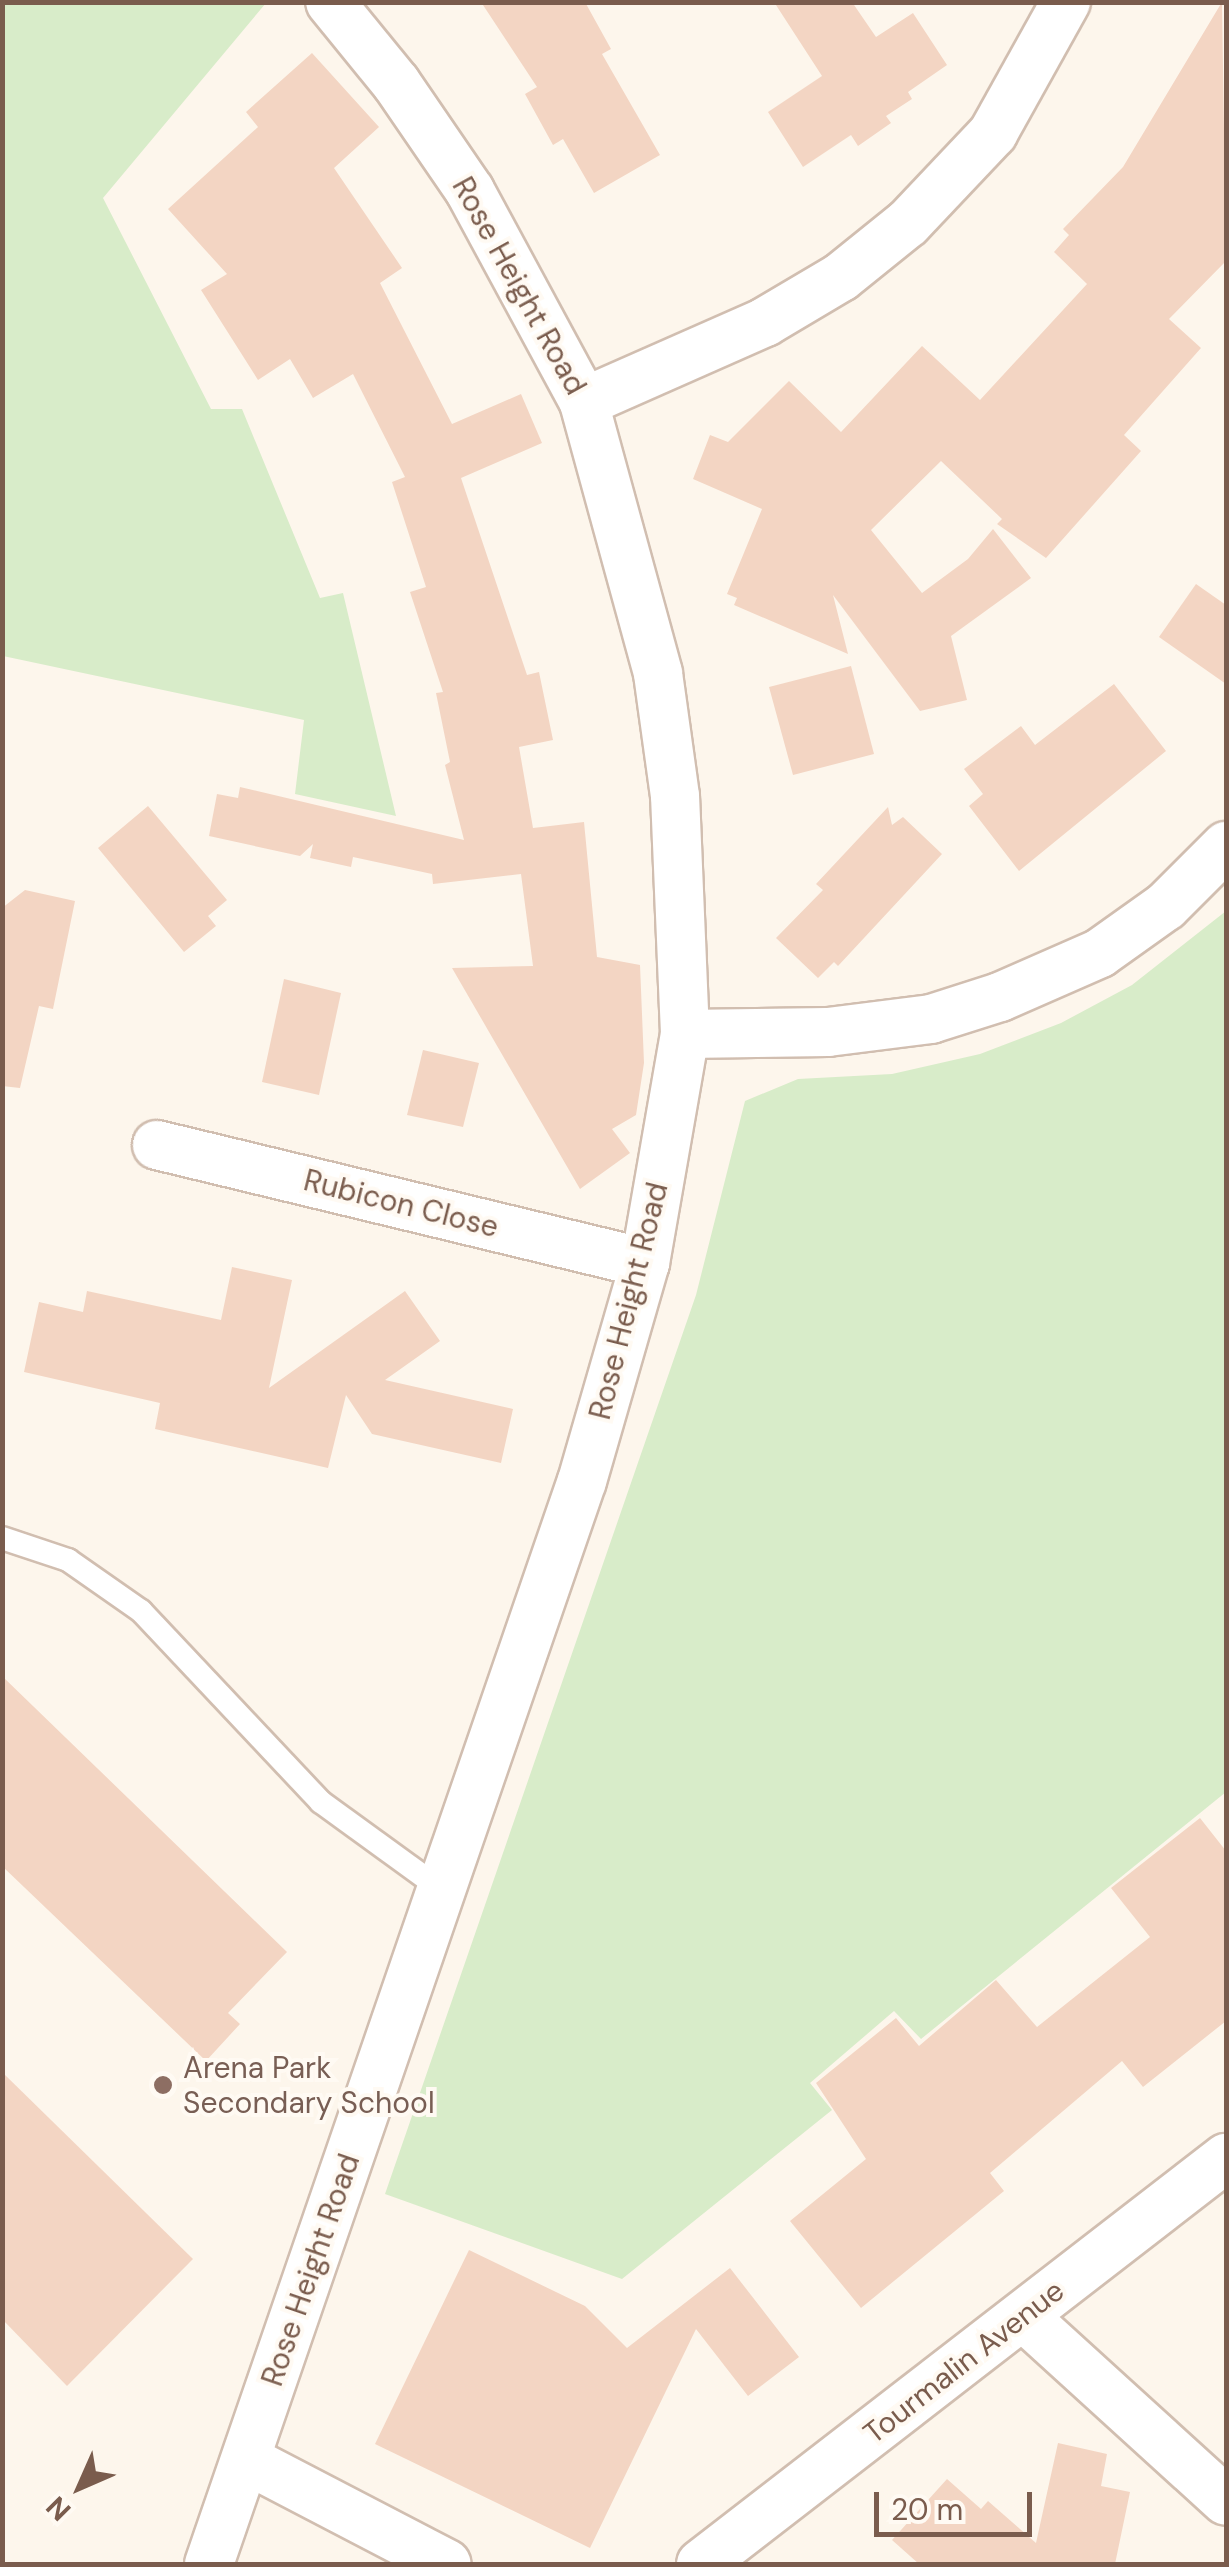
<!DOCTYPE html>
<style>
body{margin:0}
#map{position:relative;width:1229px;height:2567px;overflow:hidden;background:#fdf6ec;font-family:"DM Sans",sans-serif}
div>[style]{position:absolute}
.green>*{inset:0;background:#d8ecc9}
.building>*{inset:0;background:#f3d5c3}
.roads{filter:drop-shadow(2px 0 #d1beb0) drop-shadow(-2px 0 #d1beb0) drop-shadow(0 2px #d1beb0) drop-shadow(0 -2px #d1beb0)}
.service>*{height:22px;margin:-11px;padding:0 11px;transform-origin:11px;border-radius:11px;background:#fff}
.minor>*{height:48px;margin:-24px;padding:0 24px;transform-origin:24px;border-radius:24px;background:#fff}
.dots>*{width:28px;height:28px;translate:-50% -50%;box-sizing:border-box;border:5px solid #fffaf3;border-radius:50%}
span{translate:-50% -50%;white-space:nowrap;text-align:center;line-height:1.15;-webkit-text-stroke:8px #fffaf3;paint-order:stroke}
.street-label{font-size:30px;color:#7a5c4d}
.education-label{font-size:30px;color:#785e54}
.left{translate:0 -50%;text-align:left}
.frame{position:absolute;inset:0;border:5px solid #7a5c4d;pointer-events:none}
.north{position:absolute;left:30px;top:2437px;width:100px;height:100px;-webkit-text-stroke:8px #fffaf3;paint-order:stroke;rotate:225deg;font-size:28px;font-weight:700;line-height:40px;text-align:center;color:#7a5c4d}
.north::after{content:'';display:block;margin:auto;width:35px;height:45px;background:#7a5c4d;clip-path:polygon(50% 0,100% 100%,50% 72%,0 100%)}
.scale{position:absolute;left:874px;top:2492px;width:158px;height:45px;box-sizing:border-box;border:5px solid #7a5c4d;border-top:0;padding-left:12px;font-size:30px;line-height:35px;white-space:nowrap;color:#7a5c4d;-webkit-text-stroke:8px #fffaf3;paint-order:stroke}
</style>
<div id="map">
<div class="green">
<i style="clip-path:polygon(3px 2px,266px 3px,103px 198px,211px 409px,242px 409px,320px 598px,343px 593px,396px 816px,295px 794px,304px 720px,3px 656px)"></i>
<i style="clip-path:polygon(1226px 911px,1226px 1792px,921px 2039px,894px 2011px,810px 2083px,832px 2110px,622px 2279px,385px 2194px,696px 1295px,745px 1101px,798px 1079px,892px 1074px,980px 1054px,1061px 1023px,1132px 985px)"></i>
</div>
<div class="building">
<i style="clip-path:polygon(481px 2px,585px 2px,611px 49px,602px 54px,660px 155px,594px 193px,563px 139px,553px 145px,525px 94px,537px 87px)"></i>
<i style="clip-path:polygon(774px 2px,852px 2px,876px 37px,913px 13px,947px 65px,908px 92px,912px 99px,886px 116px,891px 123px,858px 146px,851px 135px,803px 167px,768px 112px,822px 76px)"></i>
<i style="clip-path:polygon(1222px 2px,1226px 261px,1169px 319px,1201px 348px,1124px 435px,1141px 451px,1046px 558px,997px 524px,1002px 519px,941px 461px,871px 530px,922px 593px,968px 559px,993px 529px,1031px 578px,951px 636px,967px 700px,920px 711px,833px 595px,848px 654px,734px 605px,737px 598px,727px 594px,762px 509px,693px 479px,710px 435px,728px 442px,789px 381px,841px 432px,922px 346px,980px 400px,1087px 284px,1054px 252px,1069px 235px,1063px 229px,1123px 167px)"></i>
<i style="clip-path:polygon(312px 53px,379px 127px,334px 168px,402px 268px,380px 283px,452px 424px,521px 394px,542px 443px,461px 478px,527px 675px,539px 672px,553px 740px,519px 747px,533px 828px,584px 822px,597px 957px,640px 965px,644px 1063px,636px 1115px,612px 1129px,630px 1153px,580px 1189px,452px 968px,533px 966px,521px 874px,433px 884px,432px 874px,353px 857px,351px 867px,310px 858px,313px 844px,300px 856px,209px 836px,217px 794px,238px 798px,240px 787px,464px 840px,445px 765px,450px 762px,436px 693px,443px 692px,410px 592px,426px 587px,392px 482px,405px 477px,353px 374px,313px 398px,290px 359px,258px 380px,201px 290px,227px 274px,168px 209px,258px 127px,246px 112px)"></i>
<i style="clip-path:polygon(1196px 584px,1226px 605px,1226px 684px,1159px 637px)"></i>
<i style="clip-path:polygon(851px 666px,874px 754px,793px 775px,769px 687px)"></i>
<i style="clip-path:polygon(1114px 684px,1166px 751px,1019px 871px,969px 806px,983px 794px,964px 769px,1021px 726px,1035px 745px)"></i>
<i style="clip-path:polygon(148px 806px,227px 900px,208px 916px,216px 926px,184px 952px,98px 848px)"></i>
<i style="clip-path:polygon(888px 807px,892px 825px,903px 817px,942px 854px,838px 966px,834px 962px,818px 978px,776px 938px,823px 890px,816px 884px)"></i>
<i style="clip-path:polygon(25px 890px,75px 901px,53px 1009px,39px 1006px,20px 1088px,2px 1086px,2px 908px)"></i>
<i style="clip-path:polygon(284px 979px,341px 993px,319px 1095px,262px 1082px)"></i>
<i style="clip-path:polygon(423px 1050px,479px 1063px,463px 1127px,407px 1115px)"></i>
<i style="clip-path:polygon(232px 1267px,292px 1280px,269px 1388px,405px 1291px,440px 1341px,385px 1380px,513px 1409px,501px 1463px,372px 1434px,346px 1395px,328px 1468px,155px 1429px,160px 1403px,24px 1372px,39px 1302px,83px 1312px,87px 1291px,221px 1320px)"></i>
<i style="clip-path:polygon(2px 1676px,287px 1952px,228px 2013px,240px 2024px,206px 2061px,2px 1866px)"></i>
<i style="clip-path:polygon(1200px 1818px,1226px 1851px,1226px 2021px,1143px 2087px,1122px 2061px,990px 2173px,1004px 2191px,861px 2308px,790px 2221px,866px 2159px,816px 2083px,896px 2018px,919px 2046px,996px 1980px,1037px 2027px,1150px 1937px,1111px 1888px)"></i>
<i style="clip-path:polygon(2px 2072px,193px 2259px,67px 2386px,2px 2319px)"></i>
<i style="clip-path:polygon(469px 2250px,585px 2306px,627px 2348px,730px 2268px,799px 2357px,748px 2396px,696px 2329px,590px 2548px,375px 2444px)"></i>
<i style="clip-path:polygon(1058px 2443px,1107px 2454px,1101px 2486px,1130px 2492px,1115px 2564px,919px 2564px,892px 2540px,947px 2479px,981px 2509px,988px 2501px,1036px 2543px)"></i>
</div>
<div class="roads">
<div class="service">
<i style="left:2px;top:1538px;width:70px;rotate:18.4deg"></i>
<i style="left:68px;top:1560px;width:89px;rotate:34.9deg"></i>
<i style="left:141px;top:1611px;width:262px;rotate:46.7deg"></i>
<i style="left:321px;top:1802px;width:150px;rotate:36deg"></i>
</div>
<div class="minor">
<i style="left:584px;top:402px;width:198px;rotate:-23.8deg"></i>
<i style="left:765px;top:322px;width:88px;rotate:-30.6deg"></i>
<i style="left:841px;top:277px;width:86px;rotate:-38.9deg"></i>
<i style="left:908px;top:223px;width:124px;rotate:-46.6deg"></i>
<i style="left:993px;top:133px;width:150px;rotate:-60.9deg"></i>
<i style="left:685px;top:1034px;width:143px;rotate:-0.8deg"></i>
<i style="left:828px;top:1032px;width:104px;rotate:-7.2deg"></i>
<i style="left:931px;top:1019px;width:72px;rotate:-17.7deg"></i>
<i style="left:1000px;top:997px;width:109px;rotate:-23.7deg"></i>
<i style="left:1100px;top:953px;width:81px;rotate:-35.5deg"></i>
<i style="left:1166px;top:906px;width:85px;rotate:-45deg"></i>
<i style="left:157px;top:1145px;width:502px;rotate:13.59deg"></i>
<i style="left:1024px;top:2317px;width:273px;rotate:42.3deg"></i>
<i style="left:247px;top:2460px;width:225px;rotate:27.5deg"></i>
<i style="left:209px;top:2564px;width:1145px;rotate:-71deg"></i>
<i style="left:582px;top:1481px;width:227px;rotate:-73.9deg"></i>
<i style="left:645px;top:1263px;width:232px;rotate:-80.1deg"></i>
<i style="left:685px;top:1034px;width:238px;rotate:-92.4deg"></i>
<i style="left:675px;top:796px;width:124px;rotate:-97.9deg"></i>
<i style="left:658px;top:673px;width:281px;rotate:-105.3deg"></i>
<i style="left:584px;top:402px;width:240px;rotate:-118.4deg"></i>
<i style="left:470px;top:191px;width:131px;rotate:-124.4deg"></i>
<i style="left:396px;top:83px;width:104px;rotate:-129.2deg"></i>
<i style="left:701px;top:2564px;width:664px;rotate:-37.72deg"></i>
</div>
</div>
<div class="dots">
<i style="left:163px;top:2085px;background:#8d6e63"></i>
</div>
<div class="street-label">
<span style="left:519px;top:286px;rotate:61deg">Rose Height Road</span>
<span style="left:401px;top:1204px;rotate:14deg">Rubicon Close</span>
<span style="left:629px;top:1301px;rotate:-76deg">Rose Height Road</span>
<span style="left:311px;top:2270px;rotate:-71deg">Rose Height Road</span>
<span style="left:964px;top:2362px;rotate:-38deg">Tourmalin Avenue</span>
</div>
<div class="education-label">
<span class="left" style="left:183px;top:2085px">Arena Park<br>Secondary School</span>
</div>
<div class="frame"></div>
<div class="north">N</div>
<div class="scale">20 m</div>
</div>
